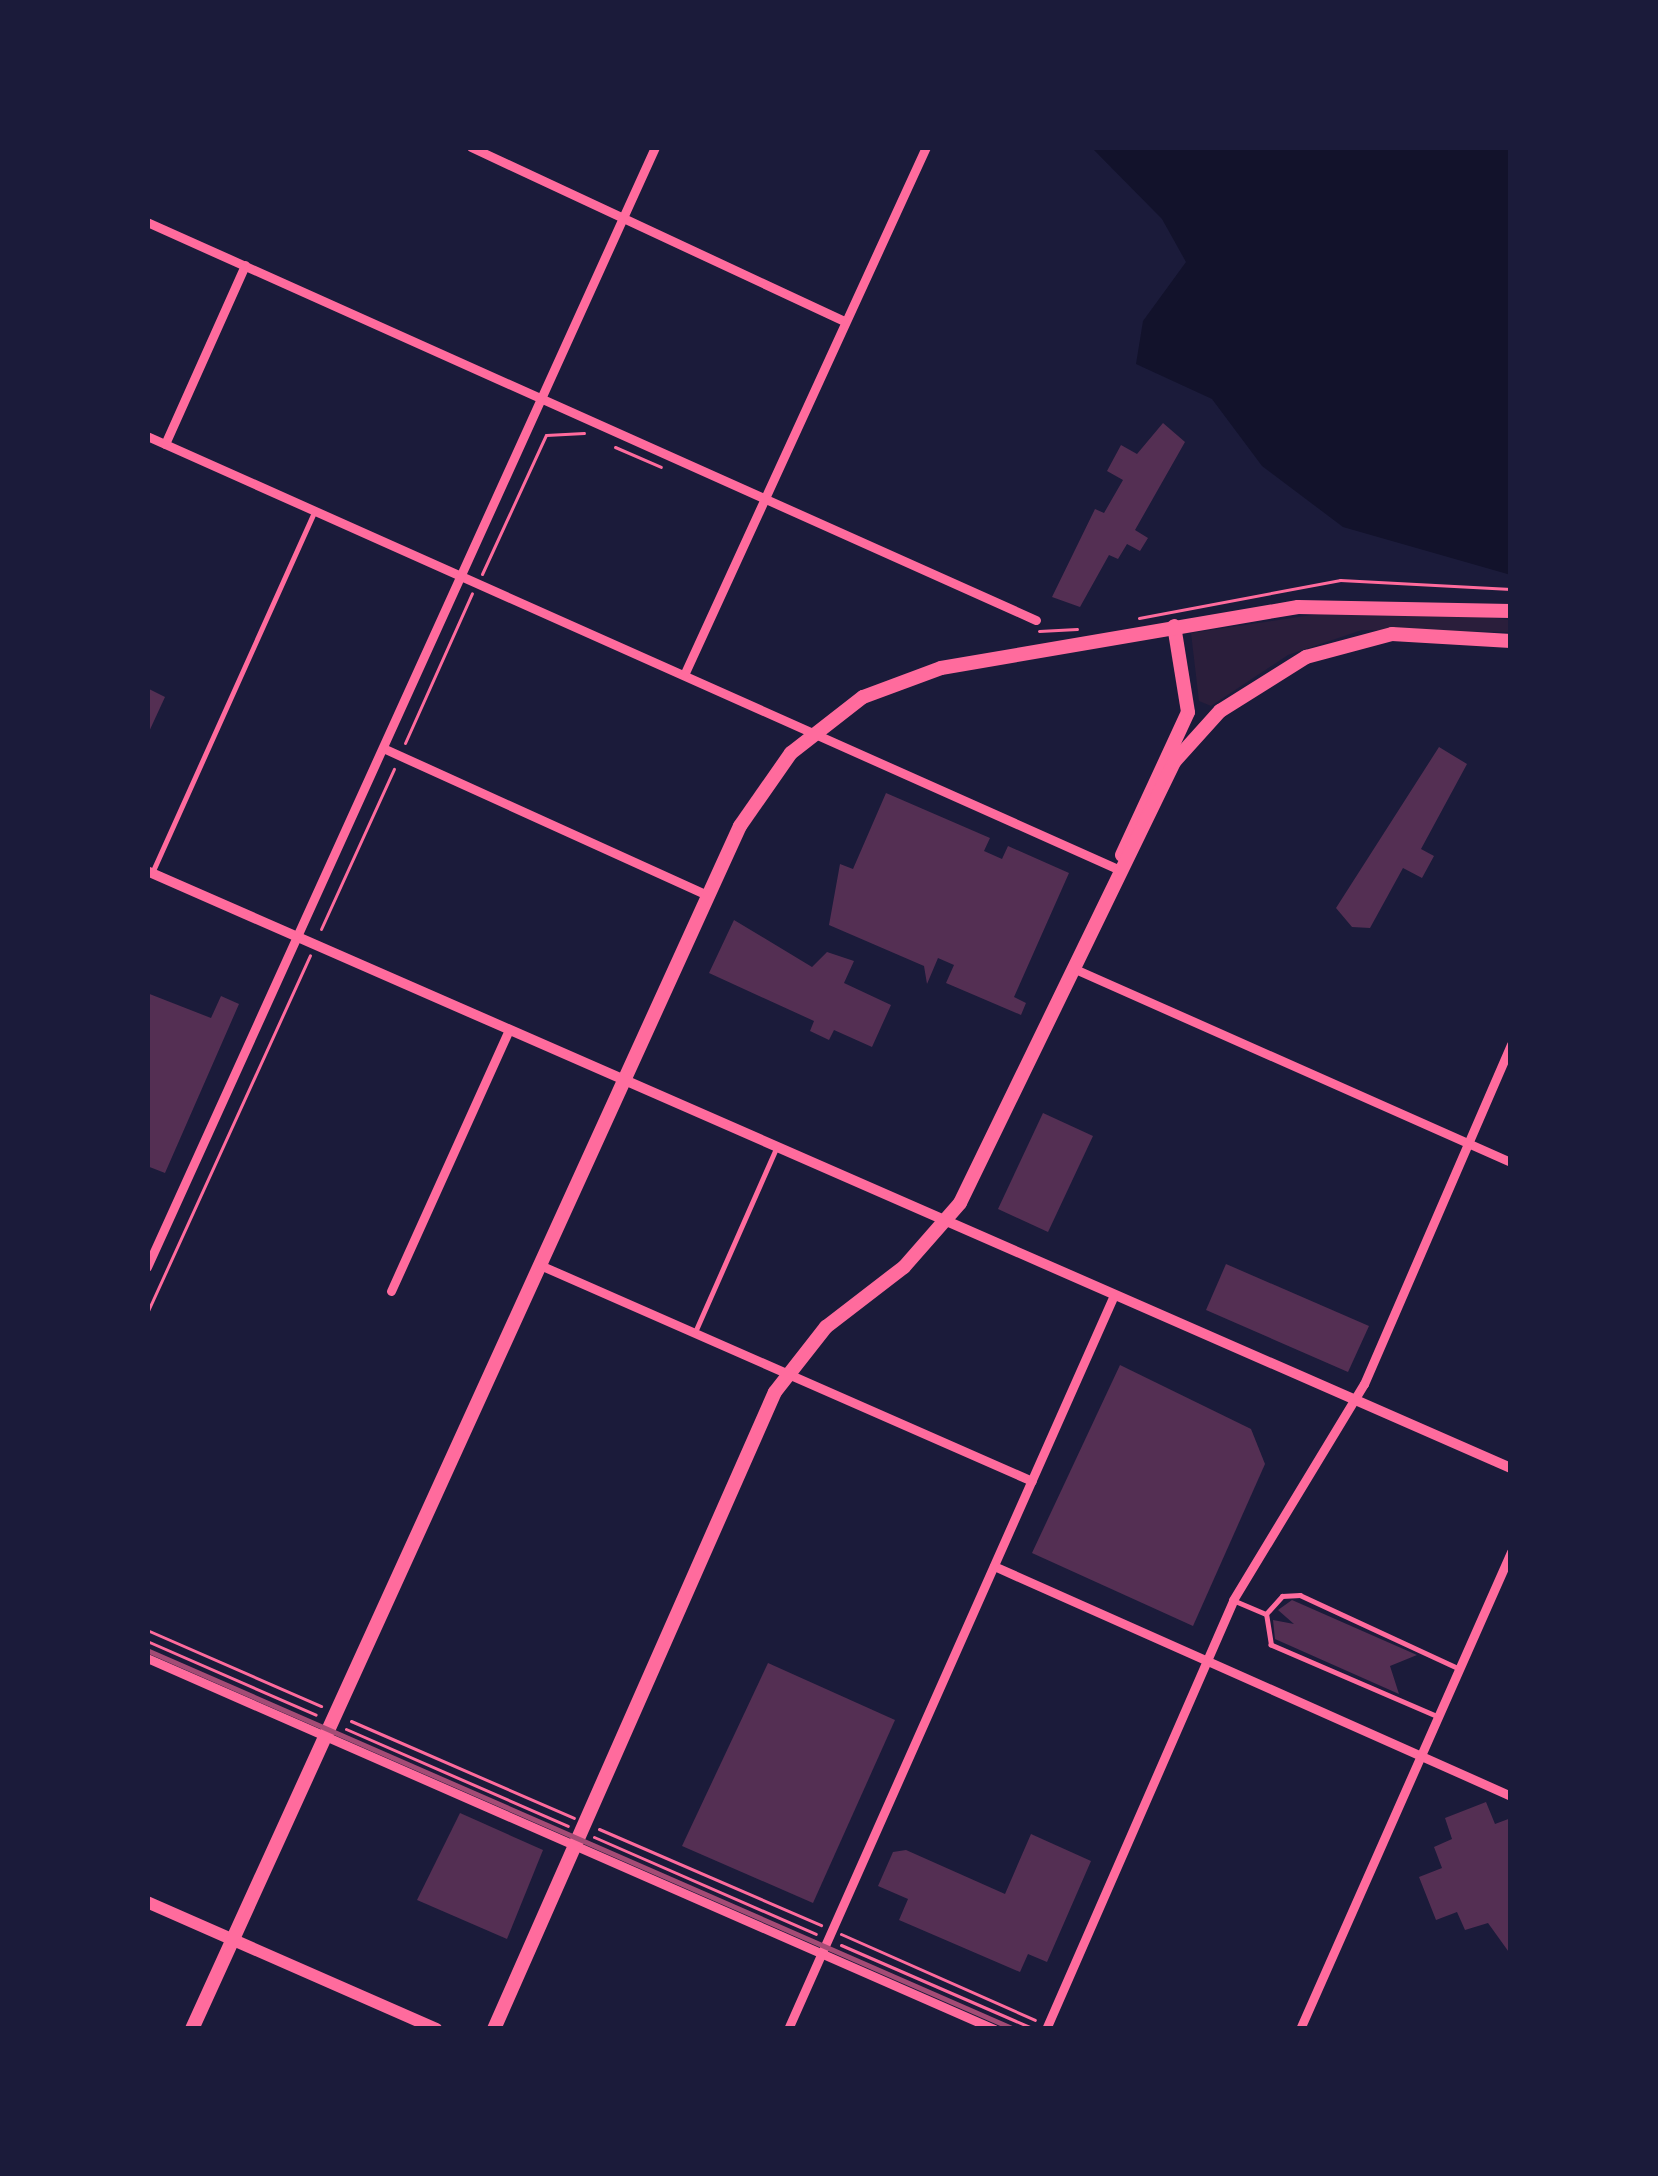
<!DOCTYPE html>
<style>
body{margin:0}
#map{position:relative;width:1658px;height:2176px;overflow:hidden;background:#1b1b3a;font-family:Manrope,sans-serif}
div>[style]{position:absolute}
.green>*{inset:0;background:#2a1e3b}
.water>*{inset:0;background:#12122b}
.building>*{inset:0;background:#542f53}
.path>*{height:3px;margin:-1.5px;padding:0 1.5px;transform-origin:1.5px;border-radius:1.5px;background:#ff6b9d}
.service>*{height:4.5px;margin:-2.25px;padding:0 2.25px;transform-origin:2.25px;border-radius:2.25px;background:#ff6b9d}
.minor>*{height:9px;margin:-4.5px;padding:0 4.5px;transform-origin:4.5px;border-radius:4.5px;background:#ff6b9d}
.tertiary>*{height:10px;margin:-5px;padding:0 5px;transform-origin:5px;border-radius:5px;background:#ff6b9d}
.secondary>*{height:12px;margin:-6px;padding:0 6px;transform-origin:6px;border-radius:6px;background:#ff6b9d}
.primary>*{height:14px;margin:-7px;padding:0 7px;transform-origin:7px;border-radius:7px;background:#ff6b9d}
.rail>*{height:4.5px;margin:-2.25px;padding:0 2.25px;transform-origin:2.25px;border-radius:2.25px;background:#a44b75}
span{translate:-50% -50%;white-space:nowrap;text-align:center;line-height:1.15;-webkit-text-stroke:12px #1b1b3a;paint-order:stroke}
.frame{position:absolute;inset:0;border:150px solid #1b1b3a;pointer-events:none}
</style>
<div id="map">
<div class="green">
<i style="clip-path:polygon(1325px 613px,1453px 613px,1511px 620px,1511px 632px,1362px 630px,1288px 655px,1211px 706px,1199px 701px,1191px 633px)"></i>
</div>
<div class="water">
<i style="clip-path:polygon(1091px 147px,1511px 147px,1511px 575px,1343px 527px,1262px 466px,1212px 399px,1136px 364px,1143px 321px,1186px 262px,1162px 219px)"></i>
</div>
<div class="building">
<i style="clip-path:polygon(1163px 423px,1185px 442px,1135px 530px,1148px 538px,1140px 551px,1127px 544px,1118px 559px,1109px 555px,1080px 607px,1052px 597px,1095px 509px,1104px 513px,1123px 480px,1107px 471px,1121px 445px,1137px 454px)"></i>
<i style="clip-path:polygon(147px 688px,165px 697px,147px 736px)"></i>
<i style="clip-path:polygon(1439px 747px,1467px 764px,1421px 849px,1434px 856px,1422px 878px,1403px 868px,1370px 928px,1352px 927px,1336px 908px)"></i>
<i style="clip-path:polygon(886px 793px,990px 838px,984px 851px,1002px 859px,1008px 846px,1069px 873px,1014px 997px,1026px 1003px,1021px 1015px,946px 983px,954px 965px,938px 958px,927px 984px,924px 966px,829px 925px,840px 864px,853px 869px)"></i>
<i style="clip-path:polygon(734px 920px,812px 967px,827px 952px,854px 961px,844px 983px,891px 1005px,872px 1047px,834px 1030px,829px 1040px,810px 1031px,814px 1021px,709px 973px)"></i>
<i style="clip-path:polygon(147px 993px,211px 1018px,221px 996px,239px 1004px,165px 1173px,147px 1166px)"></i>
<i style="clip-path:polygon(1043px 1113px,1093px 1136px,1048px 1232px,998px 1209px)"></i>
<i style="clip-path:polygon(1226px 1264px,1369px 1326px,1348px 1372px,1206px 1310px)"></i>
<i style="clip-path:polygon(1120px 1365px,1251px 1429px,1265px 1464px,1193px 1626px,1032px 1553px)"></i>
<i style="clip-path:polygon(1292px 1600px,1417px 1655px,1390px 1666px,1399px 1694px,1275px 1639px,1273px 1620px,1294px 1624px,1278px 1610px)"></i>
<i style="clip-path:polygon(768px 1663px,895px 1720px,813px 1903px,682px 1846px)"></i>
<i style="clip-path:polygon(1486px 1802px,1495px 1824px,1511px 1818px,1511px 1955px,1488px 1923px,1465px 1930px,1457px 1912px,1436px 1920px,1419px 1877px,1442px 1868px,1434px 1847px,1452px 1839px,1445px 1818px)"></i>
<i style="clip-path:polygon(460px 1813px,543px 1850px,507px 1939px,417px 1900px)"></i>
<i style="clip-path:polygon(1031px 1834px,1091px 1861px,1047px 1962px,1028px 1954px,1020px 1972px,899px 1920px,908px 1899px,878px 1886px,893px 1852px,906px 1850px,1005px 1894px)"></i>
</div>
<div class="path">
<i style="left:615px;top:447px;width:50px;rotate:23.5deg"></i>
<i style="left:482px;top:574px;width:153px;rotate:-65.3deg"></i>
<i style="left:546px;top:435px;width:38px;rotate:-3deg"></i>
<i style="left:1139px;top:618px;width:205px;rotate:-10.7deg"></i>
<i style="left:1340px;top:580px;width:171px;rotate:3deg"></i>
<i style="left:1039px;top:631px;width:38px;rotate:-3deg"></i>
<i style="left:405px;top:743px;width:164px;rotate:-65.9deg"></i>
<i style="left:321px;top:929px;width:176px;rotate:-65.5deg"></i>
<i style="left:147px;top:1313px;width:393px;rotate:-65.5deg"></i>
<i style="left:147px;top:1630px;width:190px;rotate:23.6deg"></i>
<i style="left:147px;top:1641px;width:184px;rotate:23.6deg"></i>
<i style="left:351px;top:1721px;width:243px;rotate:23.5deg"></i>
<i style="left:346px;top:1729px;width:242px;rotate:23.6deg"></i>
<i style="left:599px;top:1829px;width:242px;rotate:23.4deg"></i>
<i style="left:594px;top:1837px;width:242px;rotate:23.6deg"></i>
<i style="left:841px;top:1934px;width:212px;rotate:23.9deg"></i>
<i style="left:841px;top:1945px;width:210px;rotate:23.5deg"></i>
</div>
<div class="service">
<i style="left:152px;top:873px;width:395px;rotate:-65.8deg"></i>
<i style="left:696px;top:1330px;width:198px;rotate:-66.2deg"></i>
<i style="left:1233px;top:1600px;width:36px;rotate:23deg"></i>
<i style="left:1438px;top:1717px;width:182px;rotate:-156.7deg"></i>
<i style="left:1271px;top:1645px;width:31px;rotate:-99deg"></i>
<i style="left:1266px;top:1614px;width:24px;rotate:-48deg"></i>
<i style="left:1282px;top:1596px;width:18px;rotate:-3deg"></i>
<i style="left:1300px;top:1595px;width:174px;rotate:24.8deg"></i>
</div>
<div class="minor">
<i style="left:471px;top:147px;width:412px;rotate:25deg"></i>
<i style="left:147px;top:222px;width:974px;rotate:24.12deg"></i>
<i style="left:147px;top:436px;width:1065px;rotate:24.04deg"></i>
<i style="left:165px;top:444px;width:196px;rotate:-65.9deg"></i>
<i style="left:684px;top:675px;width:581px;rotate:-65.38deg"></i>
<i style="left:383px;top:748px;width:358px;rotate:24.4deg"></i>
<i style="left:1075px;top:969px;width:477px;rotate:23.9deg"></i>
<i style="left:540px;top:1265px;width:537px;rotate:23.7deg"></i>
<i style="left:147px;top:1267px;width:1230px;rotate:-65.6deg"></i>
<i style="left:391px;top:1291px;width:286px;rotate:-65.7deg"></i>
<i style="left:994px;top:1566px;width:566px;rotate:23.98deg"></i>
<i style="left:147px;top:1658px;width:925px;rotate:23.65deg"></i>
<i style="left:788px;top:2029px;width:803px;rotate:-66.05deg"></i>
<i style="left:1046px;top:2029px;width:468px;rotate:-66.4deg"></i>
<i style="left:1233px;top:1600px;width:253px;rotate:-58.8deg"></i>
<i style="left:1364px;top:1384px;width:370px;rotate:-66.6deg"></i>
<i style="left:1300px;top:2029px;width:522px;rotate:-66.14deg"></i>
</div>
<div class="tertiary">
<i style="left:147px;top:871px;width:1489px;rotate:23.64deg"></i>
</div>
<div class="secondary">
<i style="left:147px;top:1902px;width:316px;rotate:23.7deg"></i>
</div>
<div class="primary">
<i style="left:1122px;top:855px;width:157px;rotate:-65.2deg"></i>
<i style="left:1188px;top:712px;width:87px;rotate:-99.2deg"></i>
<i style="left:192px;top:2029px;width:1322px;rotate:-65.51deg"></i>
<i style="left:740px;top:826px;width:89px;rotate:-55.1deg"></i>
<i style="left:791px;top:753px;width:91px;rotate:-37.9deg"></i>
<i style="left:863px;top:697px;width:83px;rotate:-20.4deg"></i>
<i style="left:941px;top:668px;width:362px;rotate:-9.7deg"></i>
<i style="left:1298px;top:607px;width:213px;rotate:1.1deg"></i>
<i style="left:494px;top:2029px;width:696px;rotate:-66.2deg"></i>
<i style="left:775px;top:1392px;width:83px;rotate:-51.9deg"></i>
<i style="left:826px;top:1327px;width:98px;rotate:-37.6deg"></i>
<i style="left:904px;top:1267px;width:85px;rotate:-48.8deg"></i>
<i style="left:960px;top:1203px;width:490px;rotate:-64.1deg"></i>
<i style="left:1174px;top:762px;width:69px;rotate:-48deg"></i>
<i style="left:1220px;top:711px;width:102px;rotate:-32.1deg"></i>
<i style="left:1306px;top:657px;width:89px;rotate:-15deg"></i>
<i style="left:1392px;top:634px;width:119px;rotate:3.4deg"></i>
</div>
<div class="rail">
<i style="left:147px;top:1650px;width:946px;rotate:23.61deg"></i>
</div>
<div class="frame"></div>
</div>
